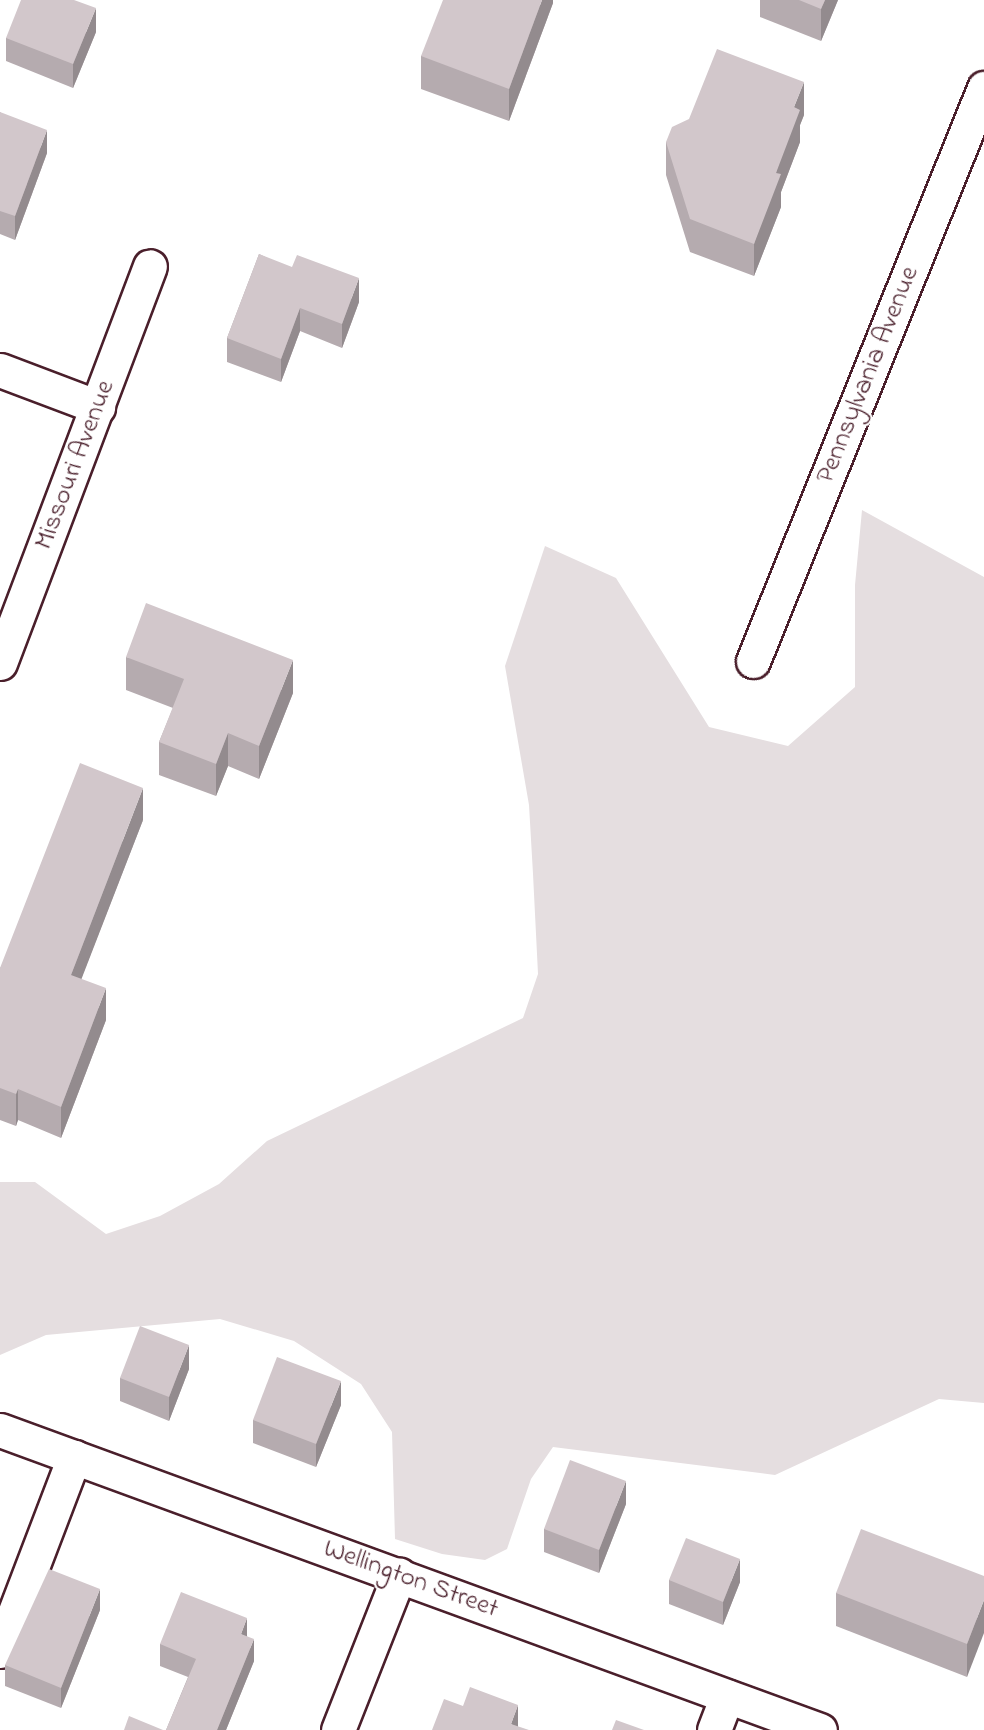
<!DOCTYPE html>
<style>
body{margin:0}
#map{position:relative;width:984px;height:1730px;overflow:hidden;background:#fff;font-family:"Indie Flower",sans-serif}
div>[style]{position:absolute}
.green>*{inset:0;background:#e5dee0}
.roads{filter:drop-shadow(2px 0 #4a1f2b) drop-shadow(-2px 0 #4a1f2b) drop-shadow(0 2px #4a1f2b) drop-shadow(0 -2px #4a1f2b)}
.minor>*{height:33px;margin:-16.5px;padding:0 16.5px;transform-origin:16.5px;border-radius:16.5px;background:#fff}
.wall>*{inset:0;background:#b5abaf}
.shaded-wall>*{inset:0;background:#938b8e}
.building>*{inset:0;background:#d2c7cb}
span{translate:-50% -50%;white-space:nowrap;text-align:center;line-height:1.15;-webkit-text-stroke:4.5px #fff;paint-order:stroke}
.street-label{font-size:27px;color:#4a1f2b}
</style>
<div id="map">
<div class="green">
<i style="clip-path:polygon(862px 510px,984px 577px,984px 1403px,939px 1399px,775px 1475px,553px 1447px,531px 1479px,507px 1549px,485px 1560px,442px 1554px,395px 1539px,392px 1432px,361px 1384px,294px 1341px,220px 1319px,46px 1335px,0 1355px,0 1182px,35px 1182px,106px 1234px,160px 1216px,219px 1184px,267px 1141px,523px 1018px,538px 974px,533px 874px,529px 805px,505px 666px,545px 546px,616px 578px,709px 727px,788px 746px,855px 687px,855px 585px)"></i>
</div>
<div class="roads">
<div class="minor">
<i style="left:0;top:370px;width:105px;rotate:20.7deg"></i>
<i style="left:753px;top:661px;width:618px;rotate:-68.04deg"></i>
<i style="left:0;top:663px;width:424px;rotate:-69.3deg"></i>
<i style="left:0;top:1430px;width:873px;rotate:20.1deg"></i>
<i style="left:0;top:1651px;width:208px;rotate:-69.1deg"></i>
<i style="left:338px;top:1730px;width:167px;rotate:-68.5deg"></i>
<i style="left:714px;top:1730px;width:36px;rotate:-69deg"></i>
</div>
</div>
<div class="wall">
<i style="clip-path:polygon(553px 0,553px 3px,509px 121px,421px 89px,421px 56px)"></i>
<i style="clip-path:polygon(760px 0,838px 0,821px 41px,760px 17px)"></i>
<i style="clip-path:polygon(96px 32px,73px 88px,6px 61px,6px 38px)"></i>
<i style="clip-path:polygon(0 112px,47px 153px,15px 240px,0 234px)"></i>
<i style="clip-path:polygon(804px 115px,800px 125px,800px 142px,781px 192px,781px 207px,754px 276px,690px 252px,666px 175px,666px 142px)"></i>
<i style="clip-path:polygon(259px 254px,359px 302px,342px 348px,300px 331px,281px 382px,227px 362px,227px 338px)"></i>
<i style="clip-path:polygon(126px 657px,293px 693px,259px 779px,228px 766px,216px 796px,159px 775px,159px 742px,173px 708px,126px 690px)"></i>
<i style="clip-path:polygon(143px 820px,81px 979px,106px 1020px,61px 1138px,18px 1120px,16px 1126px,0 1120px,0 968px)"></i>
<i style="clip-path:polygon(189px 1369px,169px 1421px,120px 1401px,120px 1378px)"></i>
<i style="clip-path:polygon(341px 1405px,316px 1467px,253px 1443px,253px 1420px)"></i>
<i style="clip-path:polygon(626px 1504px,599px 1573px,544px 1552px,544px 1529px)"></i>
<i style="clip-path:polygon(984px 1576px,967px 1677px,836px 1626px,836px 1593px)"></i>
<i style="clip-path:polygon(669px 1580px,740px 1582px,723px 1625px,669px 1604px)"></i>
<i style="clip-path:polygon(100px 1610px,61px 1708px,5px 1686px,5px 1665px)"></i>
<i style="clip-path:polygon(247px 1636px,254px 1661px,226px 1730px,166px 1730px,188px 1677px,160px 1666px,160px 1644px)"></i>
</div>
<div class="shaded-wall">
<i style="clip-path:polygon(542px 0,553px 0,553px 3px,509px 121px,509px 89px)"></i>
<i style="clip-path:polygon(825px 0,838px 0,821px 41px,821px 9px)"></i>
<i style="clip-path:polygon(96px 8px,96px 32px,73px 88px,73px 64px)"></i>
<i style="clip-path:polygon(804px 82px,804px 115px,800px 125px,800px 142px,781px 192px,781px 207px,754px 276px,754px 244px,776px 173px,794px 107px)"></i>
<i style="clip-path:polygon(47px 130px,47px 153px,15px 240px,15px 216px)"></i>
<i style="clip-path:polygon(359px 278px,359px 302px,342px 348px,342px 324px)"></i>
<i style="clip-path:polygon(300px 308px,300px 331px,281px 382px,281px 359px)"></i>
<i style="clip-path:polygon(293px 660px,293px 693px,259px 779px,259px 746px)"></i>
<i style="clip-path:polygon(228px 733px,228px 766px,216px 796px,216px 764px)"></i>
<i style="clip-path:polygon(143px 788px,143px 820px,71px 1006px,71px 975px)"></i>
<i style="clip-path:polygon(106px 988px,106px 1020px,61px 1138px,61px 1107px)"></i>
<i style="clip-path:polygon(18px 1089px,18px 1120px,16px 1126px,16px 1094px)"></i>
<i style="clip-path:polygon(189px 1345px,189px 1369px,169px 1421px,169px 1397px)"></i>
<i style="clip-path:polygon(341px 1381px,341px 1405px,316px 1467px,316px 1444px)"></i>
<i style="clip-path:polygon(626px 1481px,626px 1504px,599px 1573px,599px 1550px)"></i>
<i style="clip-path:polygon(740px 1559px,740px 1582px,723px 1625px,723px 1602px)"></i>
<i style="clip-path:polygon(100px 1589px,100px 1610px,61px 1708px,61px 1688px)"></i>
<i style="clip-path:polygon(984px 1600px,984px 1633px,967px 1677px,967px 1644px)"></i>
<i style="clip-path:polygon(247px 1618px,247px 1640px,241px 1634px)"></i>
<i style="clip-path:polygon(254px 1639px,254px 1661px,226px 1730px,217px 1730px)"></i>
<i style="clip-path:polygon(518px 1705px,518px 1729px,511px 1724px)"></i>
</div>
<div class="building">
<i style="clip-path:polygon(21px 0,74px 0,96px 8px,73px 64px,6px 38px)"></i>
<i style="clip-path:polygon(443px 0,542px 0,509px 89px,421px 56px)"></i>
<i style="clip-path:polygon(799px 0,825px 0,821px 9px)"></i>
<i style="clip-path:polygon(717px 49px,804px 82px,794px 107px,800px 110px,776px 173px,781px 174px,754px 244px,690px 219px,666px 142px,672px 127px,689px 119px)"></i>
<i style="clip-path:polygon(0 112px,47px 130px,15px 216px,0 211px)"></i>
<i style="clip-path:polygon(259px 254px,292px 267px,297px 255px,359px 278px,342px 324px,300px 308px,281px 359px,227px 338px)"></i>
<i style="clip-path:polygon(146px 603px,293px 660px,259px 746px,228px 733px,216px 764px,159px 742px,184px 679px,126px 657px)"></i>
<i style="clip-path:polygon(80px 763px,143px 788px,71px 975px,106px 988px,61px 1107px,18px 1089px,16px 1094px,0 1088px,0 968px)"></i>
<i style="clip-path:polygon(140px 1326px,189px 1345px,169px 1397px,120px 1378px)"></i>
<i style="clip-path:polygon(277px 1357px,341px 1381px,316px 1444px,253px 1420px)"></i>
<i style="clip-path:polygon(570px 1460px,626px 1481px,599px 1550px,544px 1529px)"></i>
<i style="clip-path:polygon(861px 1529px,984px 1576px,984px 1600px,967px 1644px,836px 1593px)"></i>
<i style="clip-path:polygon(686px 1538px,740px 1559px,723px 1602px,669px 1580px)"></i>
<i style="clip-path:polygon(49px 1569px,100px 1589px,61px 1688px,5px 1665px)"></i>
<i style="clip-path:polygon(181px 1592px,247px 1618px,241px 1634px,254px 1639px,217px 1730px,166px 1730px,196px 1659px,160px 1644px)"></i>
<i style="clip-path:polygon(470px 1687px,518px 1705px,511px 1724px,529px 1730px,432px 1730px,444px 1699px,463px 1706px)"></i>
<i style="clip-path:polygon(129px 1716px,163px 1730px,124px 1730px)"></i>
<i style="clip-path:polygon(616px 1720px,644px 1730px,612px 1730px)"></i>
</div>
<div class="street-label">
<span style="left:868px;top:375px;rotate:-68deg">Pennsylvania Avenue</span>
<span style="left:75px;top:465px;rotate:-69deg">Missouri Avenue</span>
<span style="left:411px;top:1579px;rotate:20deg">Wellington Street</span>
</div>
</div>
